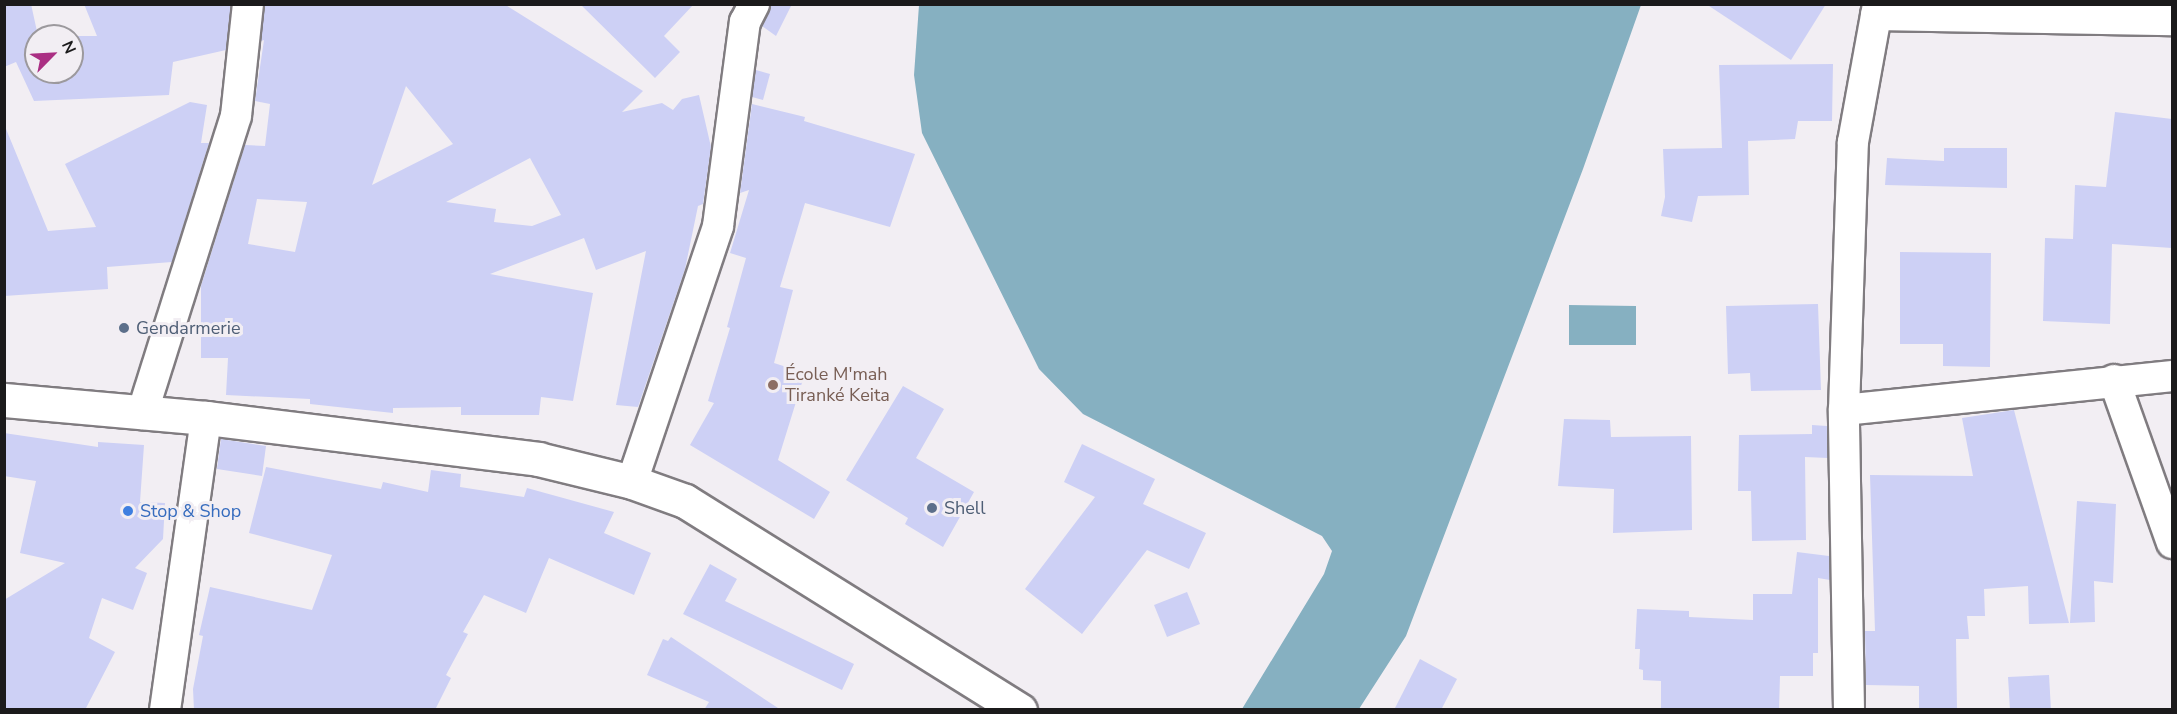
<!DOCTYPE html>
<meta charset="utf-8">
<style>
body{margin:0}
#map{position:relative;width:2177px;height:714px;overflow:hidden;background:#f2eef3;font-family:"Nunito Sans",sans-serif}
div>[style]{position:absolute}
.water>*{inset:0;background:#86b0c1}
.building>*{inset:0;background:#cdd0f5}
.roads{filter:drop-shadow(2px 0 #807c80) drop-shadow(-2px 0 #807c80) drop-shadow(0 2px #807c80) drop-shadow(0 -2px #807c80)}
.minor>*{height:30px;margin:-15px;padding:0 15px;transform-origin:15px;border-radius:15px;background:#fff}
.primary>*{height:33px;margin:-16.5px;padding:0 16.5px;transform-origin:16.5px;border-radius:16.5px;background:#fff}
.dots>*{width:16px;height:16px;translate:-50% -50%;box-sizing:border-box;border:3px solid #f2eef3;border-radius:50%}
span{translate:-50% -50%;white-space:nowrap;text-align:center;line-height:1.15;-webkit-text-stroke:6px #f2eef3;paint-order:stroke}
.service-label{font-size:18px;color:#4e5e75}
.left{translate:0 -50%;text-align:left}
.education-label{font-size:18px;color:#785e54}
.shop-label{font-size:18px;color:#366cbe}
.frame{position:absolute;inset:0;border:6px solid #1b1a1b;pointer-events:none}
.north{position:absolute;left:24px;top:24px;width:60px;height:60px;box-sizing:border-box;background:#f2eef3;border:2px solid #9c999d;border-radius:50%;rotate:66deg;font-size:16px;font-weight:700;line-height:24px;text-align:center;color:#1b1a1b}
.north::after{content:'';display:block;margin:auto;width:21px;height:27px;background:#aa2f83;clip-path:polygon(50% 0,100% 100%,50% 72%,0 100%)}
</style>
<div id="map">
<div class="water">
<i style="clip-path:polygon(919px 5px,1641px 5px,1583px 169px,1406px 636px,1359px 709px,1242px 709px,1324px 574px,1332px 551px,1322px 536px,1083px 414px,1039px 369px,922px 133px,914px 75px)"></i>
<i style="clip-path:polygon(1569px 305px,1636px 306px,1636px 345px,1569px 345px)"></i>
</div>
<div class="building">
<i style="clip-path:polygon(4px 4px,31px 4px,38px 36px,36px 72px,72px 72px,72px 36px,97px 36px,84px 4px,231px 4px,226px 50px,173px 62px,169px 95px,34px 101px,16px 62px,4px 67px)"></i>
<i style="clip-path:polygon(evenodd,265px 4px,504px 4px,643px 91px,622px 112px,662px 103px,673px 110px,682px 99px,699px 95px,711px 147px,703px 204px,698px 206px,685px 269px,638px 407px,616px 405px,646px 251px,596px 270px,584px 238px,490px 274px,593px 293px,573px 401px,541px 397px,539px 415px,461px 415px,461px 407px,393px 408px,393px 413px,310px 404px,310px 399px,226px 395px,228px 358px,201px 358px,201px 286px,245px 145px,265px 146px,270px 104px,255px 101px,264px 40px,261px 41px,265px 4px,406px 86px,453px 144px,372px 185px,406px 86px,265px 4px,530px 158px,561px 215px,532px 226px,494px 222px,496px 209px,446px 202px,530px 158px,265px 4px,257px 199px,307px 202px,295px 252px,248px 244px,257px 199px)"></i>
<i style="clip-path:polygon(580px 4px,694px 4px,664px 36px,680px 52px,655px 78px)"></i>
<i style="clip-path:polygon(771px 4px,792px 4px,776px 36px,762px 26px)"></i>
<i style="clip-path:polygon(1706px 4px,1826px 4px,1791px 60px)"></i>
<i style="clip-path:polygon(1833px 64px,1832px 121px,1798px 121px,1795px 139px,1748px 141px,1749px 195px,1698px 196px,1692px 222px,1661px 216px,1665px 197px,1663px 149px,1722px 148px,1719px 65px)"></i>
<i style="clip-path:polygon(756px 70px,770px 74px,763px 100px,752px 97px)"></i>
<i style="clip-path:polygon(190px 102px,207px 105px,201px 143px,209px 143px,172px 262px,107px 267px,108px 289px,4px 296px,4px 124px,48px 231px,96px 227px,65px 164px)"></i>
<i style="clip-path:polygon(752px 104px,805px 117px,804px 121px,915px 154px,890px 227px,805px 203px,780px 287px,793px 290px,774px 363px,805px 373px,778px 460px,830px 492px,814px 519px,690px 445px,714px 403px,708px 401px,730px 328px,727px 327px,746px 258px,730px 253px,749px 190px,740px 193px)"></i>
<i style="clip-path:polygon(2115px 112px,2172px 119px,2172px 248px,2112px 244px,2110px 324px,2043px 321px,2045px 238px,2073px 239px,2075px 185px,2106px 187px)"></i>
<i style="clip-path:polygon(1944px 148px,2007px 148px,2007px 188px,1885px 185px,1887px 158px,1944px 161px)"></i>
<i style="clip-path:polygon(1900px 252px,1991px 253px,1990px 367px,1943px 366px,1943px 344px,1900px 344px)"></i>
<i style="clip-path:polygon(1818px 304px,1821px 390px,1751px 391px,1750px 373px,1728px 374px,1726px 306px)"></i>
<i style="clip-path:polygon(903px 386px,944px 409px,916px 458px,974px 492px,943px 547px,905px 524px,908px 518px,846px 480px)"></i>
<i style="clip-path:polygon(2014px 410px,2069px 623px,2029px 624px,2028px 586px,1984px 589px,1985px 616px,1967px 616px,1969px 639px,1956px 639px,1957px 710px,1919px 710px,1919px 686px,1866px 685px,1865px 631px,1875px 631px,1870px 475px,1973px 476px,1962px 418px)"></i>
<i style="clip-path:polygon(1564px 419px,1610px 420px,1611px 437px,1691px 436px,1692px 530px,1613px 533px,1614px 489px,1558px 486px)"></i>
<i style="clip-path:polygon(1812px 425px,1827px 426px,1828px 458px,1805px 457px,1806px 540px,1752px 541px,1751px 491px,1738px 491px,1739px 435px,1812px 434px)"></i>
<i style="clip-path:polygon(4px 433px,98px 447px,98px 442px,144px 445px,140px 502px,165px 503px,163px 539px,135px 568px,147px 573px,133px 610px,102px 598px,89px 638px,115px 652px,85px 710px,4px 710px,4px 600px,65px 563px,20px 553px,36px 481px,4px 476px)"></i>
<i style="clip-path:polygon(221px 439px,266px 446px,262px 476px,217px 469px)"></i>
<i style="clip-path:polygon(1082px 444px,1155px 479px,1143px 504px,1206px 533px,1189px 569px,1147px 550px,1082px 634px,1025px 589px,1095px 497px,1064px 482px)"></i>
<i style="clip-path:polygon(266px 467px,381px 489px,383px 482px,428px 492px,431px 470px,461px 474px,460px 487px,524px 497px,527px 488px,614px 512px,604px 533px,651px 553px,634px 595px,549px 558px,526px 613px,484px 595px,463px 632px,468px 634px,446px 675px,451px 678px,435px 710px,194px 710px,193px 689px,203px 636px,199px 635px,210px 587px,312px 610px,332px 555px,249px 533px)"></i>
<i style="clip-path:polygon(2077px 501px,2116px 504px,2113px 583px,2094px 581px,2095px 622px,2070px 623px)"></i>
<i style="clip-path:polygon(1797px 552px,1829px 556px,1830px 580px,1818px 578px,1818px 653px,1813px 653px,1813px 676px,1780px 676px,1779px 710px,1661px 710px,1661px 681px,1643px 680px,1643px 670px,1639px 669px,1640px 649px,1635px 649px,1637px 609px,1689px 611px,1689px 617px,1753px 620px,1753px 594px,1792px 594px)"></i>
<i style="clip-path:polygon(710px 564px,737px 579px,725px 601px,854px 664px,842px 690px,683px 614px)"></i>
<i style="clip-path:polygon(1187px 592px,1200px 624px,1167px 637px,1154px 605px)"></i>
<i style="clip-path:polygon(671px 637px,781px 710px,704px 710px,709px 702px,647px 675px,663px 639px,668px 641px)"></i>
<i style="clip-path:polygon(1420px 659px,1457px 679px,1441px 710px,1394px 710px)"></i>
<i style="clip-path:polygon(2049px 675px,2051px 710px,2010px 710px,2008px 677px)"></i>
</div>
<div class="roads">
<div class="minor">
<i style="left:1876px;top:15px;width:296px;rotate:1deg"></i>
<i style="left:2114px;top:380px;width:173px;rotate:70.4deg"></i>
<i style="left:1844px;top:410px;width:330px;rotate:-5.9deg"></i>
<i style="left:142px;top:414px;width:312px;rotate:-72.5deg"></i>
<i style="left:236px;top:116px;width:113px;rotate:-83.9deg"></i>
<i style="left:632px;top:482px;width:270px;rotate:-71.4deg"></i>
<i style="left:718px;top:226px;width:206px;rotate:-82.5deg"></i>
<i style="left:745px;top:22px;width:20px;rotate:-63deg"></i>
<i style="left:165px;top:710px;width:295px;rotate:-82deg"></i>
<i style="left:1849px;top:710px;width:300px;rotate:-91deg"></i>
<i style="left:1844px;top:410px;width:268px;rotate:-88.1deg"></i>
<i style="left:1853px;top:142px;width:140px;rotate:-79.7deg"></i>
</div>
<div class="primary">
<i style="left:4px;top:400px;width:203px;rotate:5.1deg"></i>
<i style="left:206px;top:418px;width:335px;rotate:7deg"></i>
<i style="left:538px;top:459px;width:97px;rotate:13.7deg"></i>
<i style="left:632px;top:482px;width:56px;rotate:19.7deg"></i>
<i style="left:685px;top:501px;width:395px;rotate:32deg"></i>
</div>
</div>
<div class="dots">
<i style="left:124px;top:328px;background:#5c6f8a"></i>
<i style="left:773px;top:385px;background:#8d6e63"></i>
<i style="left:932px;top:508px;background:#5c6f8a"></i>
<i style="left:128px;top:511px;background:#3f7fe0"></i>
</div>
<div class="service-label">
<span class="left" style="left:136px;top:328px">Gendarmerie</span>
<span class="left" style="left:944px;top:508px">Shell</span>
</div>
<div class="education-label">
<span class="left" style="left:785px;top:385px">École M'mah<br>Tiranké Keita</span>
</div>
<div class="shop-label">
<span class="left" style="left:140px;top:511px">Stop &amp; Shop</span>
</div>
<div class="frame"></div>
<div class="north">N</div>
</div>
